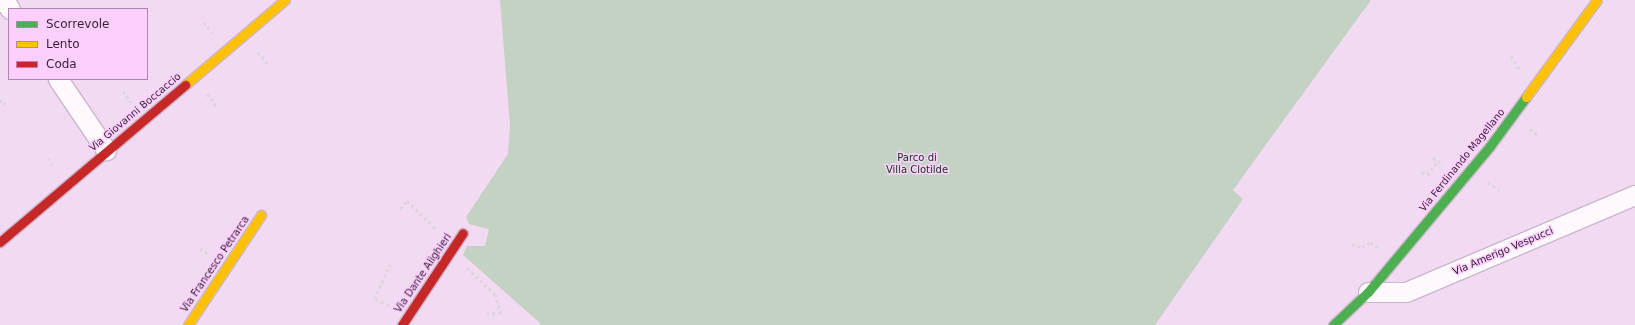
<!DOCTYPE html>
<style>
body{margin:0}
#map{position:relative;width:1635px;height:325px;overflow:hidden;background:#f2daf2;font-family:"DejaVu Sans",sans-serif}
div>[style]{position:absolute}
.green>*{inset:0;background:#c3d2c3}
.path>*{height:2.5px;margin-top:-1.25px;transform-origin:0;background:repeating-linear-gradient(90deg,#ddd6dd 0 3px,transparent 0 6px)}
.roads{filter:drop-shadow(1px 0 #cbb7cc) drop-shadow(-1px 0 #cbb7cc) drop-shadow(0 1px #cbb7cc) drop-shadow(0 -1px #cbb7cc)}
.street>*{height:19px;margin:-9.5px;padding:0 9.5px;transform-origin:9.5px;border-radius:9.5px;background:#fdf9fd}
.fast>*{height:9px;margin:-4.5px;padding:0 4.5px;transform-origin:4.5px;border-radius:4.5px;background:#4caf50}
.slow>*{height:9px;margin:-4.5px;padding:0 4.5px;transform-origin:4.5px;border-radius:4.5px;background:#ffc107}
.jam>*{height:9px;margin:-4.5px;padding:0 4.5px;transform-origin:4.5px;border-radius:4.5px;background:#c62828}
span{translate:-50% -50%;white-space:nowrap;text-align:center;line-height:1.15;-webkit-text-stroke:3px #fccffd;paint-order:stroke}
.street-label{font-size:10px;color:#341f35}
.park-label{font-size:10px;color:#0c3511}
.legend{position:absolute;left:8px;top:8px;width:140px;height:72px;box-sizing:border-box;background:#fccffd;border:1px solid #ac89ad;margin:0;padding:5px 7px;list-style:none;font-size:12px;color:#341f35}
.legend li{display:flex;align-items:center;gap:8px;height:20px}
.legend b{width:20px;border:1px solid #ac89ad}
</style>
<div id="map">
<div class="green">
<i style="clip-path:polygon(500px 0,1371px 0,1233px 190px,1243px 199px,1155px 325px,539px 325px,540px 323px,463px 255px,467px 246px,485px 246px,489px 229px,469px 224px,466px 217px,508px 154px,510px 126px)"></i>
</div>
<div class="path">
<i style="left:204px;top:22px;width:14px;rotate:54deg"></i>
<i style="left:258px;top:52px;width:17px;rotate:50deg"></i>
<i style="left:1511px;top:56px;width:17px;rotate:57deg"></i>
<i style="left:123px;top:91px;width:14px;rotate:54deg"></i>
<i style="left:207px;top:94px;width:13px;rotate:48deg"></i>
<i style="left:216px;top:104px;width:4px;rotate:135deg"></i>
<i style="left:0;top:100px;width:5px;rotate:53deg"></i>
<i style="left:3px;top:104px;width:3px;rotate:-18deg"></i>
<i style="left:1530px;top:129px;width:11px;rotate:38deg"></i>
<i style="left:48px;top:158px;width:12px;rotate:59deg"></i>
<i style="left:1433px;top:158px;width:6px;rotate:31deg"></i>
<i style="left:1422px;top:172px;width:6px;rotate:31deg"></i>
<i style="left:1427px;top:175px;width:18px;rotate:-52deg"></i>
<i style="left:1438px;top:161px;width:6px;rotate:31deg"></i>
<i style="left:1488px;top:182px;width:14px;rotate:36deg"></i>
<i style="left:400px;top:209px;width:11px;rotate:-49deg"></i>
<i style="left:407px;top:201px;width:42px;rotate:44deg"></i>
<i style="left:1352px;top:244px;width:10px;rotate:17deg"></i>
<i style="left:1362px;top:247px;width:10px;rotate:-29deg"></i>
<i style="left:1371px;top:242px;width:9px;rotate:36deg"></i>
<i style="left:200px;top:248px;width:11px;rotate:38deg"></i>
<i style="left:467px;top:268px;width:38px;rotate:43deg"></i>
<i style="left:495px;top:294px;width:20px;rotate:72deg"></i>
<i style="left:501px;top:313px;width:14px;rotate:176deg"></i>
<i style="left:389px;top:306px;width:17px;rotate:-155deg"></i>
<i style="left:374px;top:299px;width:38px;rotate:-65deg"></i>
</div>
<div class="roads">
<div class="street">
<i style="left:4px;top:0;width:11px;rotate:56deg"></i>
<i style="left:58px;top:79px;width:86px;rotate:55.9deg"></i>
<i style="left:1368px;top:292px;width:38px"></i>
<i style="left:1406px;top:292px;width:249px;rotate:-23deg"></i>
</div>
<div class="fast">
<i style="left:1333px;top:325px;width:48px;rotate:-43.3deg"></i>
<i style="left:1368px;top:292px;width:190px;rotate:-50.1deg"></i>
<i style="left:1490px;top:146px;width:61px;rotate:-53.7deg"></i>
</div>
<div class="slow">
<i style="left:185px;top:85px;width:131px;rotate:-40.4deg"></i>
<i style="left:1526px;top:97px;width:120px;rotate:-53.8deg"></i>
<i style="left:188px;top:325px;width:132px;rotate:-56.4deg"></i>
</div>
<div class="jam">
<i style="left:0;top:242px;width:243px;rotate:-40.3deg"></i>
<i style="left:402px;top:325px;width:110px;rotate:-56.5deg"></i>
</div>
</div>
<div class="street-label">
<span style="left:135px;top:112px;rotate:-40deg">Via Giovanni Boccaccio</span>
<span style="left:1462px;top:160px;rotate:-51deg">Via Ferdinando Magellano</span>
<span style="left:1503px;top:251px;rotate:-23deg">Via Amerigo Vespucci</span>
<span style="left:215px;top:264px;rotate:-56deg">Via Francesco Petrarca</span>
<span style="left:423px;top:273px;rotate:-56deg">Via Dante Alighieri</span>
</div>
<div class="park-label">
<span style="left:917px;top:163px">Parco di<br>Villa Clotilde</span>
</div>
<ul class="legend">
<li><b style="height:5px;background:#4caf50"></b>Scorrevole</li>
<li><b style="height:5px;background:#ffc107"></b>Lento</li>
<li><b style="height:5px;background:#c62828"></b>Coda</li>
</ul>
</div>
